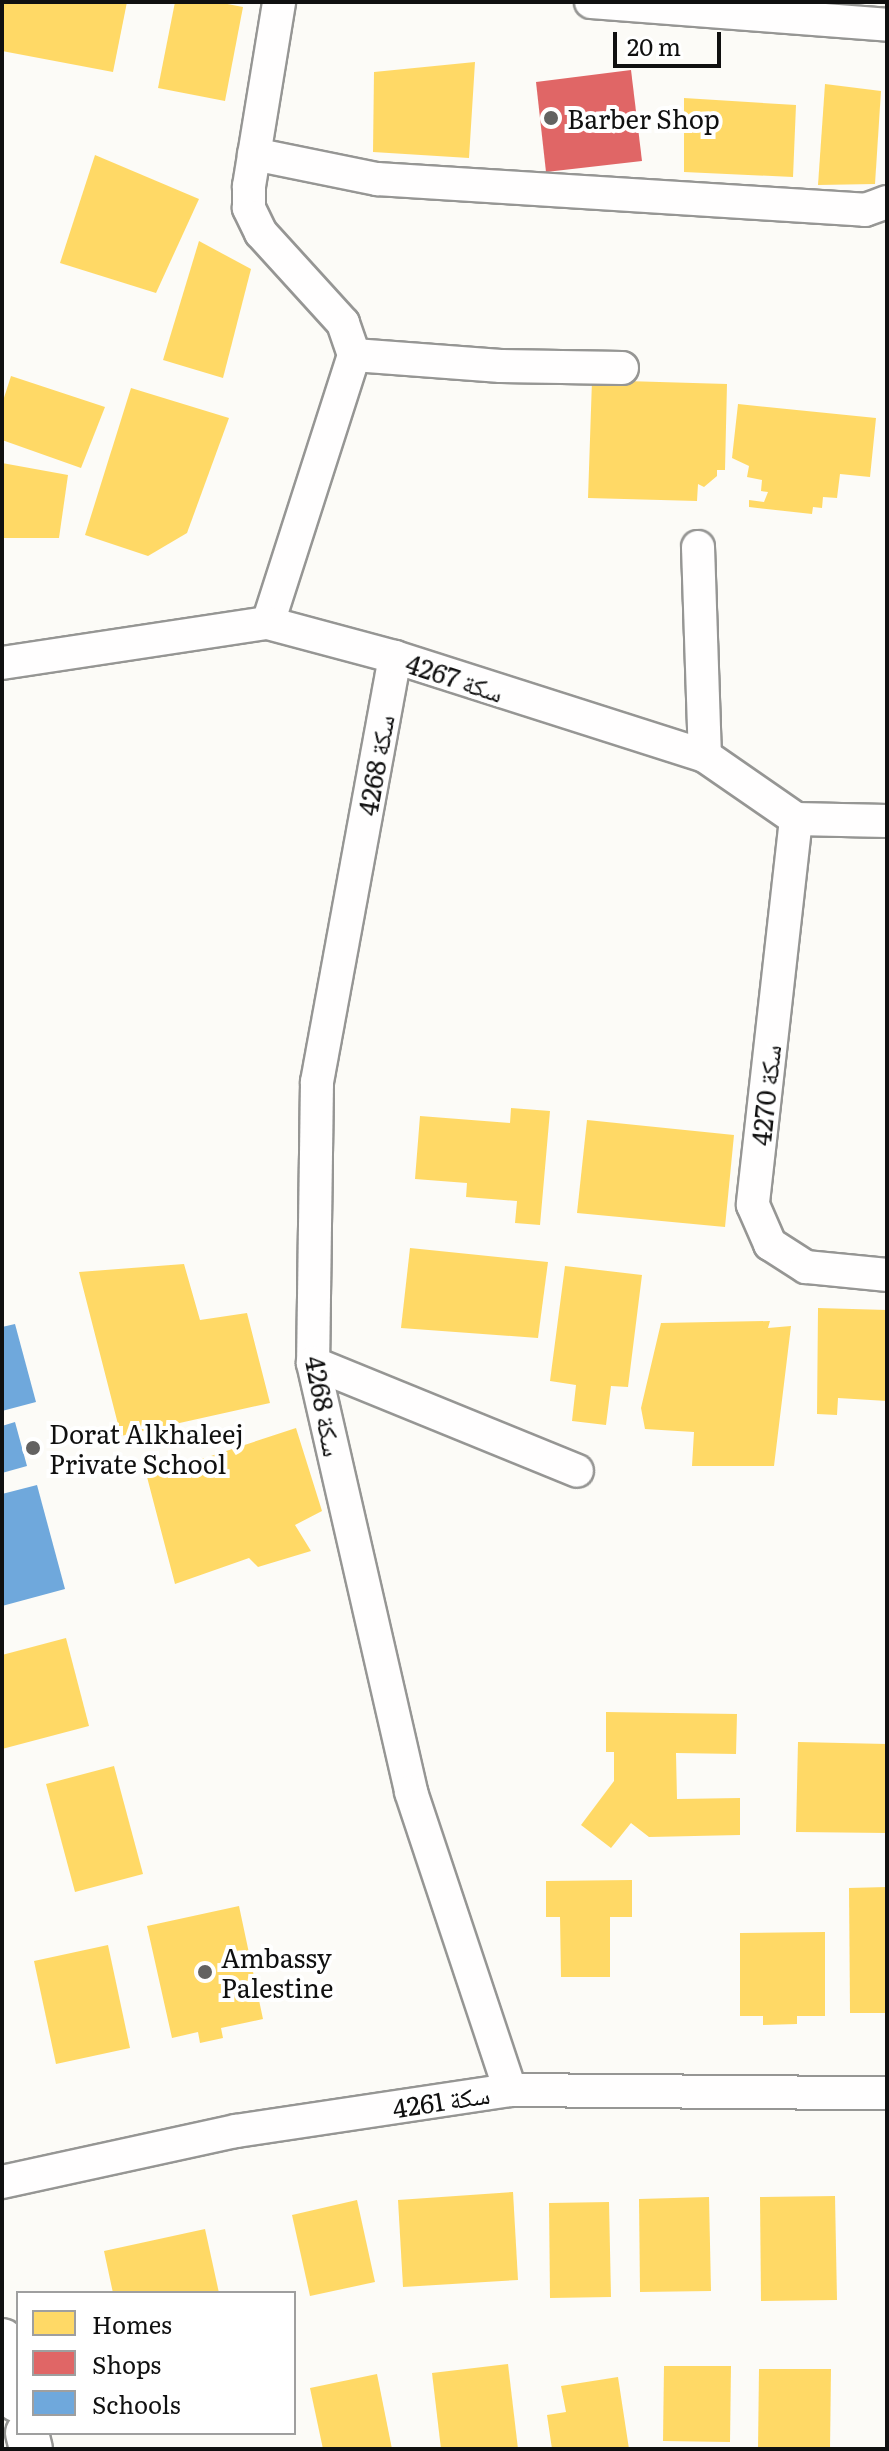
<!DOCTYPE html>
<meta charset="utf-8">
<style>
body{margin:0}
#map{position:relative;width:889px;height:2451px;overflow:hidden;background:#fcfbf7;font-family:Literata,"Noto Naskh Arabic",serif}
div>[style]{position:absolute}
.homes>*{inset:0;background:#ffd966}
.shops>*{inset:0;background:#e06666}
.schools>*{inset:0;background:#6fa8dc}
.roads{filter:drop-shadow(2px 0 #969694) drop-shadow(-2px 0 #969694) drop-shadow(0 2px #969694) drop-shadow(0 -2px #969694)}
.minor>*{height:32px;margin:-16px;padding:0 16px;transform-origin:16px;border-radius:16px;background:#fffefe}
.tertiary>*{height:42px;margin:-21px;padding:0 21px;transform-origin:21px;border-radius:21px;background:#fffefe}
.dots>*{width:22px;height:22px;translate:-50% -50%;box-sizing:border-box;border:4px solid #fff;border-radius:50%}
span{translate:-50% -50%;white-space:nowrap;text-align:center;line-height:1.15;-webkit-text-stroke:8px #fff;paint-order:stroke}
.poi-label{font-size:26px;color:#101010}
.left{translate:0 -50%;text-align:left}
.street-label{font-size:26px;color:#101010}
.frame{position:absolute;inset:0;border:4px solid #101010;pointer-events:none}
.legend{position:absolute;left:16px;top:2291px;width:280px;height:144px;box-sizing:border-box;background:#fff;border:2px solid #9f9f9f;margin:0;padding:10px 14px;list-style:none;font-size:24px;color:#101010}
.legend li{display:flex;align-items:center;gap:16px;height:40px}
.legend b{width:40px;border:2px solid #9f9f9f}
.scale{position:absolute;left:613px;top:32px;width:108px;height:36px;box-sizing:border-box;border:4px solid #101010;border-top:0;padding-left:10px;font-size:24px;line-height:28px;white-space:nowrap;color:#101010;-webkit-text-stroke:6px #fff;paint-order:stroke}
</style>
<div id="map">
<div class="homes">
<i style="clip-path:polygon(2px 2px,127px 2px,113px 72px,2px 51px)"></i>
<i style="clip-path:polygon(175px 2px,217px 2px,243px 7px,225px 101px,158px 88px)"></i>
<i style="clip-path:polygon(475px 62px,469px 158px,373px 152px,374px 72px)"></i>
<i style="clip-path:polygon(825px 84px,881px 91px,875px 184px,818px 185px)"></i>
<i style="clip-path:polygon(684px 98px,796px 105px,793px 177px,684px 172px)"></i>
<i style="clip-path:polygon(95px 155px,199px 199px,156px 293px,60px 263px)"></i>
<i style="clip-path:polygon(199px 241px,251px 269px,223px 378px,163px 360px)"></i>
<i style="clip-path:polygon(11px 376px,105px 407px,81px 468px,2px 440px,2px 404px)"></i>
<i style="clip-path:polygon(592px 380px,727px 384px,725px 470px,717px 470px,717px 476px,704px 487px,698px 484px,697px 501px,588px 498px)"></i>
<i style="clip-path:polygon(131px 388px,229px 418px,187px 533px,148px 556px,85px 535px)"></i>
<i style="clip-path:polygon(738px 404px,876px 418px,870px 477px,840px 474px,837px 498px,823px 497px,822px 508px,813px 507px,812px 514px,749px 507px,749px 500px,764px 502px,768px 492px,761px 491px,762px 480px,747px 477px,749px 466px,732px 458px)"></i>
<i style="clip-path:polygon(2px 463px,68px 475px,59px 538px,2px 538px)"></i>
<i style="clip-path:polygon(511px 1108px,550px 1111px,540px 1225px,515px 1223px,517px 1201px,466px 1197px,467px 1183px,415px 1179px,420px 1116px,510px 1123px)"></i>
<i style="clip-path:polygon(587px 1120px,734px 1135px,725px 1227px,577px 1213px)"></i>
<i style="clip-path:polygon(410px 1248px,548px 1262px,538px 1338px,401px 1328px)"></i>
<i style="clip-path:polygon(184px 1264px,200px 1320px,247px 1313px,270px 1403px,121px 1436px,79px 1272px)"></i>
<i style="clip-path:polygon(565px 1266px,642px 1275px,628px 1387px,611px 1386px,606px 1425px,572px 1421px,576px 1385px,550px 1381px)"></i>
<i style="clip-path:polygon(818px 1308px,887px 1310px,887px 1401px,838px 1398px,837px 1415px,817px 1414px)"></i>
<i style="clip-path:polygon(770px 1321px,768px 1328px,791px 1326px,774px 1466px,692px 1466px,694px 1432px,645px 1429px,641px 1408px,661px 1323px)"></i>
<i style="clip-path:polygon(296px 1428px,322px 1511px,295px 1525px,311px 1551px,258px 1567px,249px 1558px,175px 1584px,147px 1477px)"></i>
<i style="clip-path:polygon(66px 1638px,89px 1726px,2px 1749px,2px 1655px)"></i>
<i style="clip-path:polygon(606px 1712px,737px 1714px,736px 1754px,676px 1753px,677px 1799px,740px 1798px,740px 1835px,649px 1837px,631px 1823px,611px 1848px,581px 1825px,614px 1781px,614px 1752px,606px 1752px)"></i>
<i style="clip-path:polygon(798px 1742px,887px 1744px,887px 1833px,796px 1832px)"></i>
<i style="clip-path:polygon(114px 1766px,143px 1874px,75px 1892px,46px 1784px)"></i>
<i style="clip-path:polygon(632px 1880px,632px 1917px,610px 1917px,610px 1977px,561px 1977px,560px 1917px,546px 1917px,546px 1881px)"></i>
<i style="clip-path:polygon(887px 1887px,887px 2013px,850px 2013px,849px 1888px)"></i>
<i style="clip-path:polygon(239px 1906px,263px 2019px,221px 2028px,223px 2038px,200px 2043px,198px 2032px,172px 2038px,147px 1926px)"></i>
<i style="clip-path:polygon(825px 1932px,825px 2016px,797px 2016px,797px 2024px,763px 2025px,763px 2016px,740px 2016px,740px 1933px)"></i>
<i style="clip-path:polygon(108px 1945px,130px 2048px,56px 2064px,34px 1961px)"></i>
<i style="clip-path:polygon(513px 2192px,518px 2280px,403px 2287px,398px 2200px)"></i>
<i style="clip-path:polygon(835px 2196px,837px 2300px,761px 2301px,760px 2197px)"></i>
<i style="clip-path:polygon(709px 2197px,711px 2291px,640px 2292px,639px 2199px)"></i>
<i style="clip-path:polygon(357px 2200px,375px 2282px,310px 2296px,292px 2215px)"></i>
<i style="clip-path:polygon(609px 2202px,611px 2297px,550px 2298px,549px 2203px)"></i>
<i style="clip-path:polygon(205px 2229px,219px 2293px,113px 2293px,104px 2251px)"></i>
<i style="clip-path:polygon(508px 2364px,518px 2449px,441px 2449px,432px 2373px)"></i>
<i style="clip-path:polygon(664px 2366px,731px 2366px,730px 2442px,663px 2441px)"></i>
<i style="clip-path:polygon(759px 2369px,831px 2369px,830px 2449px,758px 2449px)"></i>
<i style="clip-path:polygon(377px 2374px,392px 2449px,323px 2449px,310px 2388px)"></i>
<i style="clip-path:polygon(618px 2377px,629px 2449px,552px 2449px,547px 2415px,566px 2412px,561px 2386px)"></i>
</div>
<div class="shops">
<i style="clip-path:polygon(631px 70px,642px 161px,546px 172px,536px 82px)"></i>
</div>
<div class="schools">
<i style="clip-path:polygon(15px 1324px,36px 1402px,2px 1411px,2px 1327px)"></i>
<i style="clip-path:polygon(15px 1422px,27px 1466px,2px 1473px,2px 1426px)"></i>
<i style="clip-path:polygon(37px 1485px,65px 1589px,2px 1606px,2px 1494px)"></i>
</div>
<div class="roads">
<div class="minor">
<i style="left:591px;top:2px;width:297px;rotate:4.4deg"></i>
<i style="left:254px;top:154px;width:126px;rotate:11.5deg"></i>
<i style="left:377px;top:179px;width:489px;rotate:3.6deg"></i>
<i style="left:865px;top:210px;width:23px;rotate:-20deg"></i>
<i style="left:354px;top:355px;width:147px;rotate:4.3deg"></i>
<i style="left:501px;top:366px;width:121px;rotate:0.9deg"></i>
<i style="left:698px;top:547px;width:209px;rotate:88.1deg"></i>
<i style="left:268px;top:623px;width:281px;rotate:-72.2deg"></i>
<i style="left:354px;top:355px;width:34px;rotate:-109deg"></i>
<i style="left:343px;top:323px;width:122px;rotate:-132.3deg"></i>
<i style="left:261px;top:233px;width:28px;rotate:-116deg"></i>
<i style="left:249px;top:208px;width:22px;rotate:-90deg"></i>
<i style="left:249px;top:186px;width:186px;rotate:-80.7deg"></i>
<i style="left:395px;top:657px;width:432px;rotate:100.4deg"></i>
<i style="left:317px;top:1082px;width:281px;rotate:90.8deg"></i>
<i style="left:313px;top:1363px;width:440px;rotate:77.1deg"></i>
<i style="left:411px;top:1792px;width:314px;rotate:71.6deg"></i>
<i style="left:2px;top:663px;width:269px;rotate:-8.6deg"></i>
<i style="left:268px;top:623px;width:131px;rotate:15deg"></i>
<i style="left:395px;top:657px;width:325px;rotate:17.7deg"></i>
<i style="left:705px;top:756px;width:111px;rotate:34.7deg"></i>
<i style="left:796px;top:819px;width:91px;rotate:1.3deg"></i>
<i style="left:796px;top:819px;width:388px;rotate:96.4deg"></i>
<i style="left:753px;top:1205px;width:43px;rotate:66.4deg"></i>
<i style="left:770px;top:1244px;width:43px;rotate:32.6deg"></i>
<i style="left:806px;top:1267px;width:81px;rotate:5.6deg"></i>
<i style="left:313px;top:1363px;width:285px;rotate:22.2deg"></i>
<i style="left:2px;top:2182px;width:239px;rotate:-12.3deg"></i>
<i style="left:236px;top:2131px;width:277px;rotate:-8.5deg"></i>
<i style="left:510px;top:2090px;width:377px;rotate:0.5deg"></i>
</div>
<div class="tertiary">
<i style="left:2px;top:2340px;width:63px;rotate:75.3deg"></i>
<i style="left:27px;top:2433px;width:16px;rotate:76deg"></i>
</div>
</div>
<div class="dots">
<i style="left:551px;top:118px;background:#636261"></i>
<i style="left:33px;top:1448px;background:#636261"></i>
<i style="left:205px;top:1972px;background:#636261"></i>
</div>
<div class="poi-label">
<span class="left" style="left:567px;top:118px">Barber Shop</span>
<span class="left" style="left:49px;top:1448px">Dorat Alkhaleej<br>Private School</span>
<span class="left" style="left:221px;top:1972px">Ambassy<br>Palestine</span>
</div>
<div class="street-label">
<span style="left:455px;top:677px;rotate:18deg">سكة 4267</span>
<span style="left:375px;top:765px;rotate:-80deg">سكة 4268</span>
<span style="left:765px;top:1095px;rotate:-84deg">سكة 4270</span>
<span style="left:325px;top:1406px;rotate:79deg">سكة 4268</span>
<span style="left:441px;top:2100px;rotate:-9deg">سكة 4261</span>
</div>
<div class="frame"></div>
<ul class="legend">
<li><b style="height:22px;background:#ffd966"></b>Homes</li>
<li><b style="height:22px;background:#e06666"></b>Shops</li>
<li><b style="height:22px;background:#6fa8dc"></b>Schools</li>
</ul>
<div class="scale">20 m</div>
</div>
